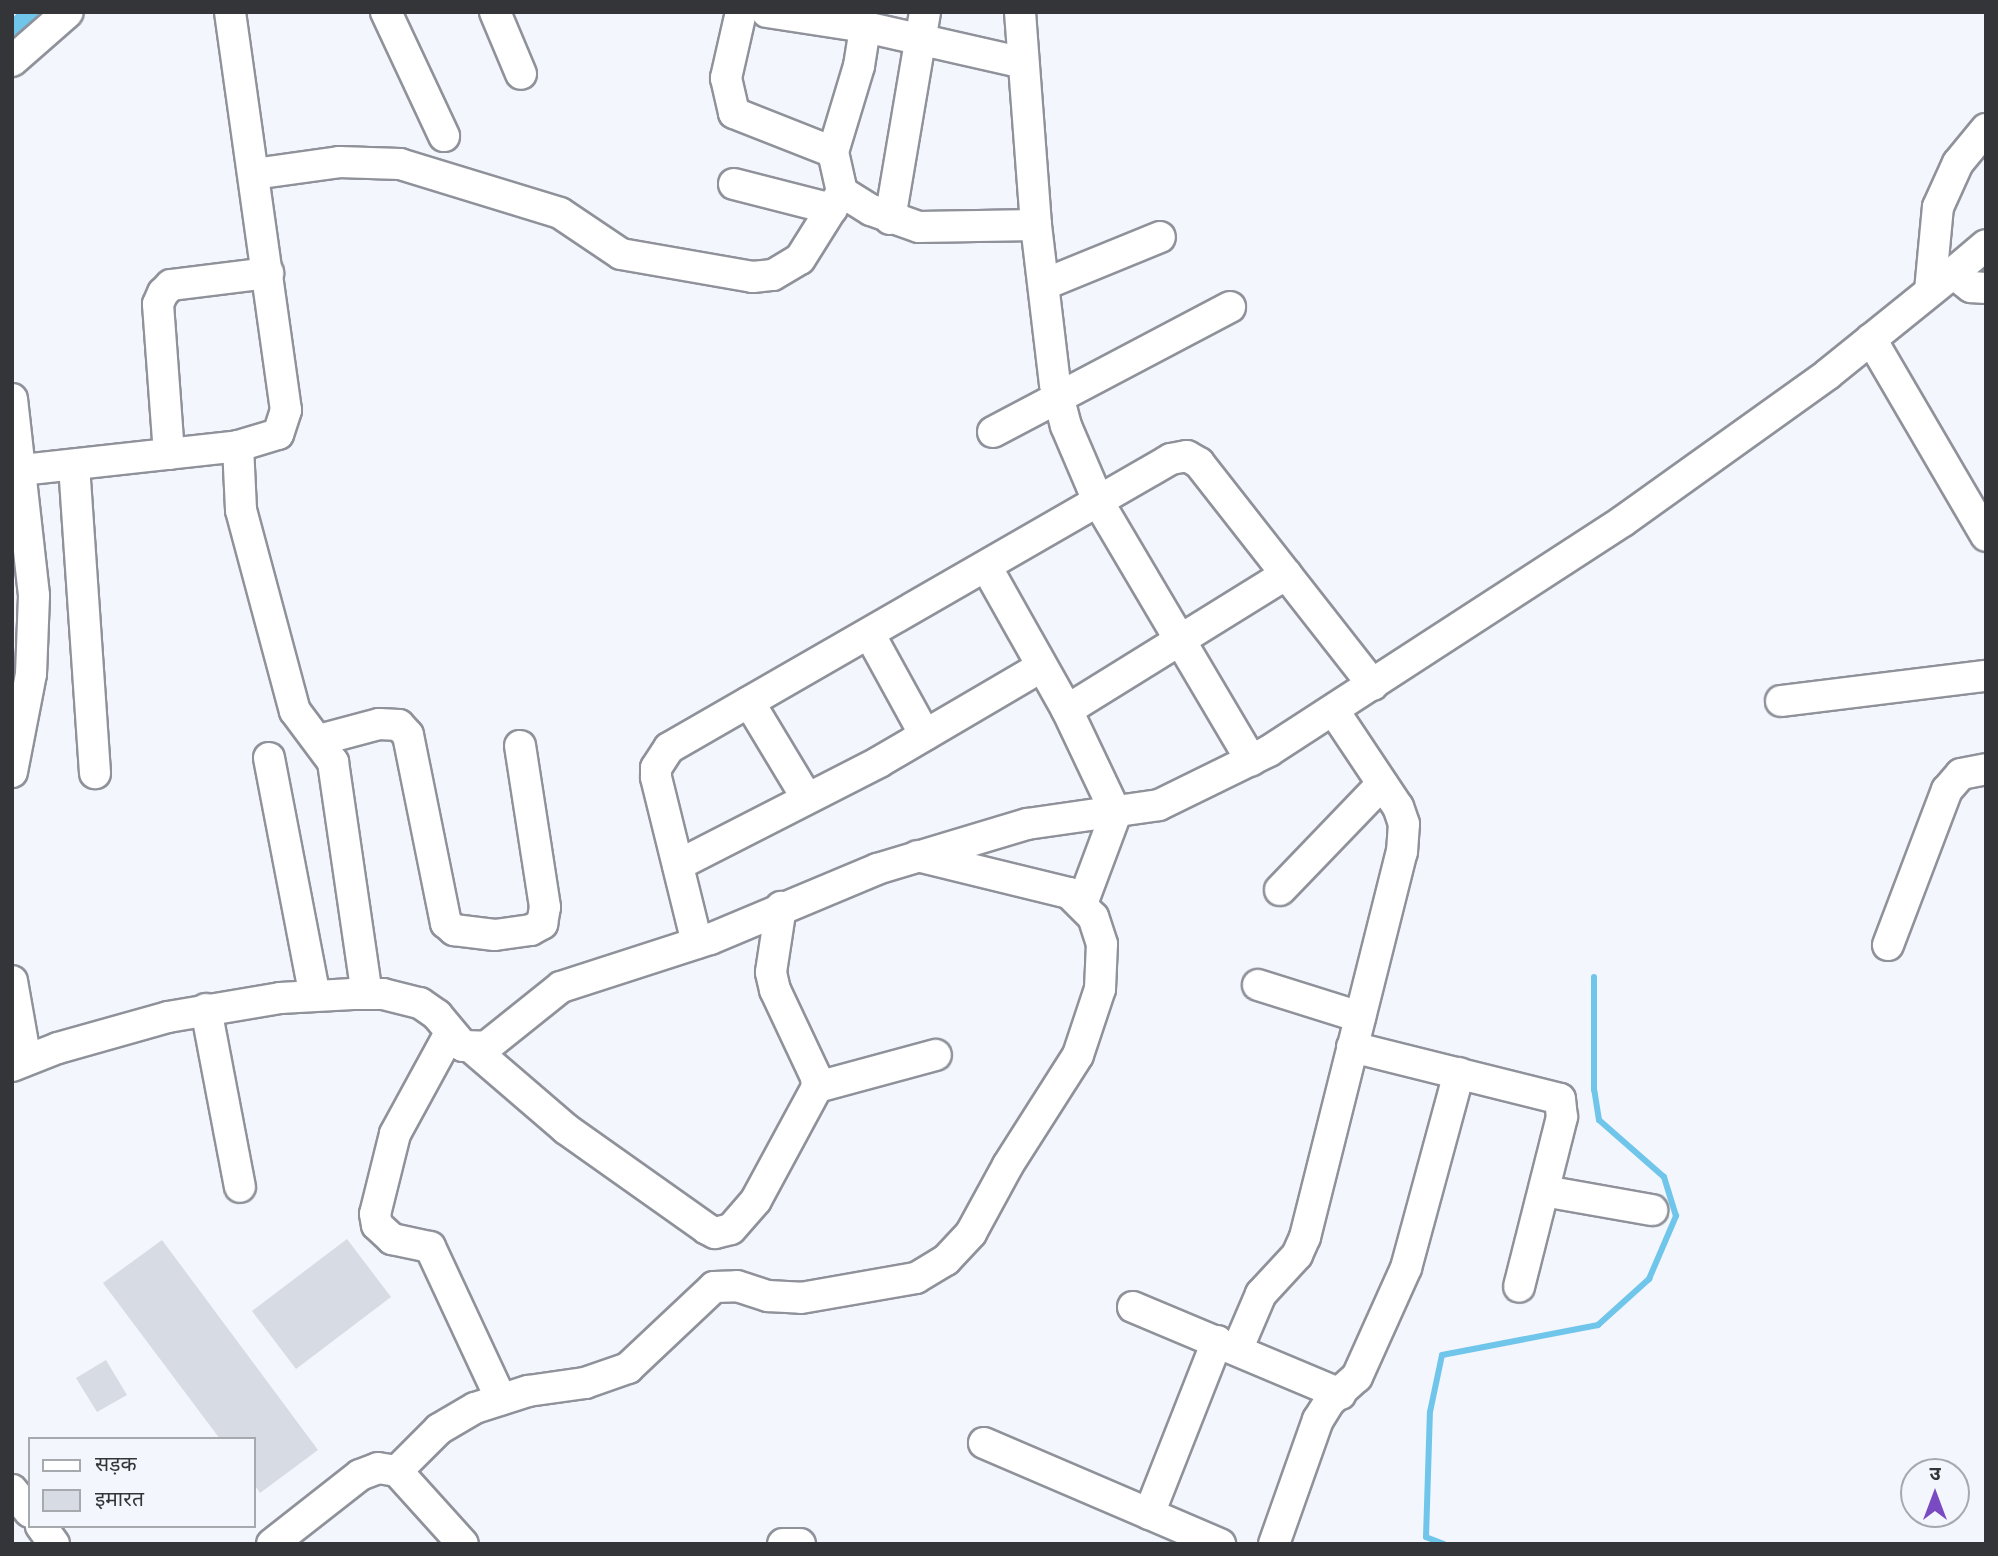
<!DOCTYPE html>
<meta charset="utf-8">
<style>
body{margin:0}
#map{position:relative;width:1998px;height:1556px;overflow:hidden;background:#f3f6fd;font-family:Karla,"Noto Sans Devanagari",sans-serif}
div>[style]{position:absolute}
.stream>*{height:6px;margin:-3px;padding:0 3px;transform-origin:3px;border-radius:3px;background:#70c5eb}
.canal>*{height:21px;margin:-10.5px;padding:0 10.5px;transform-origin:10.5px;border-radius:10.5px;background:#70c5eb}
.building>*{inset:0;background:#d7dbe4}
.roads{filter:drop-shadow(2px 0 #8f929a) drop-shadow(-2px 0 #8f929a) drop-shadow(0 2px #8f929a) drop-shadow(0 -2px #8f929a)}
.minor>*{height:30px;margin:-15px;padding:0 15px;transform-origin:15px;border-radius:15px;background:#fff}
span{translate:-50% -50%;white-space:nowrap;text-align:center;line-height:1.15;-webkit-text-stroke:7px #f3f6fd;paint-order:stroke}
.frame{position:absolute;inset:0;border:14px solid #333538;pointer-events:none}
.legend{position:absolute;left:28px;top:1437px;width:228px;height:91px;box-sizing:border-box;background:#f3f6fd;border:2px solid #a6a9ae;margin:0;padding:9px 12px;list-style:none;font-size:21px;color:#333538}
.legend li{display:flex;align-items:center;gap:14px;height:35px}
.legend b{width:35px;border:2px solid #a6a9ae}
.north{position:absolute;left:1900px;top:1458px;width:70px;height:70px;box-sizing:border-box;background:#f3f6fd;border:2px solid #a6a9ae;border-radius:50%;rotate:0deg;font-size:19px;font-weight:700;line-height:28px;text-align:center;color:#333538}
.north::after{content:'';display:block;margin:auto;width:24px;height:32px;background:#7a4ac2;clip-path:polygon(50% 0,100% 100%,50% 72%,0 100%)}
</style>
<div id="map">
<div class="stream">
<i style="left:1444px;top:1544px;width:19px;rotate:-159deg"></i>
<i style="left:1426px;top:1537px;width:125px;rotate:-88.2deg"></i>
<i style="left:1430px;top:1412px;width:58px;rotate:-78.1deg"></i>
<i style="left:1442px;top:1355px;width:159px;rotate:-10.9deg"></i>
<i style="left:1598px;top:1325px;width:69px;rotate:-42deg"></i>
<i style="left:1649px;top:1279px;width:69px;rotate:-66.8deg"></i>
<i style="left:1676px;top:1216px;width:41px;rotate:-107.1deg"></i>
<i style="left:1664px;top:1177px;width:86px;rotate:-138.8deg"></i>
<i style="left:1599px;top:1120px;width:30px;rotate:-99deg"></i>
<i style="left:1594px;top:1090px;width:113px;rotate:-90deg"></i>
</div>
<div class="canal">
<i style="left:12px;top:31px;width:29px;rotate:-41deg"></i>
</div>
<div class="building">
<i style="clip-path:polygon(347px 1239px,391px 1297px,296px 1369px,252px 1311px)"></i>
<i style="clip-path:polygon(162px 1240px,318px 1450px,260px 1493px,254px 1484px,254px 1439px,220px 1439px,103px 1283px)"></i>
<i style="clip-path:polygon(106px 1360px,127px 1395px,97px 1412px,76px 1378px)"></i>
</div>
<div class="roads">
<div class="minor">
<i style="left:230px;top:12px;width:402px;rotate:82deg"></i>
<i style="left:286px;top:410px;width:25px;rotate:108deg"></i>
<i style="left:278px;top:434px;width:42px;rotate:163.3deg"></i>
<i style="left:238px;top:446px;width:64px;rotate:87.3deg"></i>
<i style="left:241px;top:510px;width:208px;rotate:75deg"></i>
<i style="left:295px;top:711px;width:64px;rotate:53.3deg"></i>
<i style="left:333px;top:762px;width:234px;rotate:81.7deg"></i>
<i style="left:386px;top:12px;width:137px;rotate:64.9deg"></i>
<i style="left:495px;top:12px;width:67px;rotate:67.2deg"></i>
<i style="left:741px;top:12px;width:68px;rotate:102.8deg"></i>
<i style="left:726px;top:78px;width:36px;rotate:77deg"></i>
<i style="left:734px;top:113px;width:106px;rotate:21.5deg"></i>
<i style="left:833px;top:152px;width:41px;rotate:77.3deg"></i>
<i style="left:842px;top:192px;width:34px;rotate:32deg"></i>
<i style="left:871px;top:210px;width:51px;rotate:19.5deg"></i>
<i style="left:919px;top:227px;width:117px;rotate:-1deg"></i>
<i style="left:767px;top:12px;width:99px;rotate:8.7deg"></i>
<i style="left:865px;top:27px;width:162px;rotate:12.8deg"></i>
<i style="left:1020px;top:12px;width:214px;rotate:85.7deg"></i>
<i style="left:1036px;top:225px;width:160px;rotate:83.2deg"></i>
<i style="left:1055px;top:384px;width:43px;rotate:75.3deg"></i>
<i style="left:1066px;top:426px;width:84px;rotate:66.8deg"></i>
<i style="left:1099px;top:503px;width:299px;rotate:59.4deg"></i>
<i style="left:12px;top:61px;width:74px;rotate:-41.2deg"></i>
<i style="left:833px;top:152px;width:90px;rotate:-73.2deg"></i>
<i style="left:859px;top:66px;width:39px;rotate:-81deg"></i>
<i style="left:254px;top:174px;width:86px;rotate:-8deg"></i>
<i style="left:339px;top:162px;width:61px;rotate:1.9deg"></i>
<i style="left:400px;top:164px;width:167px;rotate:17deg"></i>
<i style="left:560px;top:213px;width:73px;rotate:33.9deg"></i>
<i style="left:621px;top:254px;width:134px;rotate:9.9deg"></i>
<i style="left:753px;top:277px;width:20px;rotate:-6deg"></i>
<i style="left:773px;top:275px;width:31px;rotate:-31deg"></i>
<i style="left:800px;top:259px;width:79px;rotate:-57.9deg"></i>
<i style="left:734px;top:184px;width:101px;rotate:14.3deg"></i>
<i style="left:890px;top:219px;width:210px;rotate:-80.4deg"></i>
<i style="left:1953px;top:273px;width:43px;rotate:-40.3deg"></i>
<i style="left:1045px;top:284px;width:124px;rotate:-22.2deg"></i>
<i style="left:1930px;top:291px;width:84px;rotate:-84.6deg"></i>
<i style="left:1938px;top:207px;width:48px;rotate:-65.6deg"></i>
<i style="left:1958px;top:163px;width:44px;rotate:-50.5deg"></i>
<i style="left:1871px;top:339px;width:228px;rotate:59.7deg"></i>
<i style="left:12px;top:399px;width:198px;rotate:83.6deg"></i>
<i style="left:34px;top:596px;width:78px;rotate:92.2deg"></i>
<i style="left:31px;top:674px;width:100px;rotate:101deg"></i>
<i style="left:993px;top:432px;width:268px;rotate:-27.8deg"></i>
<i style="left:169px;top:454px;width:150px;rotate:-94.2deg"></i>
<i style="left:158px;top:304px;width:12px;rotate:-66deg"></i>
<i style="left:163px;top:293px;width:11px;rotate:-45deg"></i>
<i style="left:171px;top:285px;width:98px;rotate:-7.1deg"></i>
<i style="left:74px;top:465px;width:309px;rotate:86.1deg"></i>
<i style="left:22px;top:470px;width:217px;rotate:-6.3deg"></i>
<i style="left:987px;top:568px;width:163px;rotate:60.6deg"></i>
<i style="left:1067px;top:710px;width:114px;rotate:64.6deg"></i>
<i style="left:1116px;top:813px;width:97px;rotate:110.5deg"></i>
<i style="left:870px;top:635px;width:114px;rotate:61.2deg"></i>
<i style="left:1781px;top:701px;width:207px;rotate:-7deg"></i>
<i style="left:749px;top:702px;width:112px;rotate:58.9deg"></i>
<i style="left:1067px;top:710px;width:258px;rotate:-31.8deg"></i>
<i style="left:319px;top:740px;width:62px;rotate:-14.9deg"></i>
<i style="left:379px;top:724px;width:20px;rotate:3deg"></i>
<i style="left:399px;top:725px;width:13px;rotate:48deg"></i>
<i style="left:408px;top:735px;width:192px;rotate:78.6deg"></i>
<i style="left:446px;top:923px;width:11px;rotate:41deg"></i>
<i style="left:454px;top:930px;width:41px;rotate:7deg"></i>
<i style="left:495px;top:935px;width:36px;rotate:-8deg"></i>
<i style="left:531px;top:930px;width:13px;rotate:-29deg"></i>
<i style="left:542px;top:924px;width:17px;rotate:-80deg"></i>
<i style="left:545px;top:907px;width:163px;rotate:-98.8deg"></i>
<i style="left:269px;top:758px;width:242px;rotate:79.1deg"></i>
<i style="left:678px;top:865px;width:226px;rotate:-27.1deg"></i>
<i style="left:879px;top:762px;width:188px;rotate:-30.4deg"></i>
<i style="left:1280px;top:890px;width:147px;rotate:-46.1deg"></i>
<i style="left:697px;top:943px;width:171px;rotate:-103.9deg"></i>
<i style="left:656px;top:777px;width:9px;rotate:-90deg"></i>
<i style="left:656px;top:768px;width:24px;rotate:-57deg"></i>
<i style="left:669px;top:748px;width:579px;rotate:-29.93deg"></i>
<i style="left:1171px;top:459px;width:16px;rotate:-11deg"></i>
<i style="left:1187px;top:456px;width:14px;rotate:30deg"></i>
<i style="left:1199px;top:463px;width:282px;rotate:51.9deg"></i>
<i style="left:1888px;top:945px;width:166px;rotate:-69.2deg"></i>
<i style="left:1947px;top:790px;width:21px;rotate:-49deg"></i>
<i style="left:1961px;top:774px;width:25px;rotate:-11deg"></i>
<i style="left:12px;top:981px;width:80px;rotate:80deg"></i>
<i style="left:1258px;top:985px;width:107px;rotate:17.4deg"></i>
<i style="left:206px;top:1009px;width:181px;rotate:79.2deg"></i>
<i style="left:450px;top:1033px;width:115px;rotate:118.6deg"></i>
<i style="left:395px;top:1134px;width:82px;rotate:104deg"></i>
<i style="left:375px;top:1214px;width:11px;rotate:80deg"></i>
<i style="left:377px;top:1225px;width:21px;rotate:43deg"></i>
<i style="left:392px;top:1239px;width:39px;rotate:12deg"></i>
<i style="left:430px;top:1247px;width:168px;rotate:65deg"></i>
<i style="left:1352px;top:1047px;width:214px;rotate:14deg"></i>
<i style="left:1560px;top:1099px;width:18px;rotate:84deg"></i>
<i style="left:1562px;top:1117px;width:175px;rotate:104.2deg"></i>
<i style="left:473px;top:1049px;width:123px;rotate:40.7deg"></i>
<i style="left:566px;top:1129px;width:173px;rotate:35.3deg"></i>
<i style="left:707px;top:1229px;width:9px;rotate:27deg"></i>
<i style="left:715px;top:1233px;width:16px;rotate:-14deg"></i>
<i style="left:731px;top:1229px;width:38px;rotate:-49deg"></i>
<i style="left:756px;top:1200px;width:128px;rotate:-61.6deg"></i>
<i style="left:817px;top:1087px;width:10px;rotate:-96deg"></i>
<i style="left:816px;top:1077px;width:96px;rotate:-115.2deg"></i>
<i style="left:775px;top:990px;width:18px;rotate:-103deg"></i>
<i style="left:771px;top:972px;width:66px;rotate:-81.3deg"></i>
<i style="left:12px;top:1066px;width:49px;rotate:-21.4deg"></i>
<i style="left:58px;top:1048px;width:114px;rotate:-15.7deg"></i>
<i style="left:168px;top:1017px;width:114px;rotate:-9.6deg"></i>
<i style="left:280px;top:998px;width:73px;rotate:-3.1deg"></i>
<i style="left:353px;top:994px;width:30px"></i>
<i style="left:383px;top:994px;width:38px;rotate:14deg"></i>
<i style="left:420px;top:1003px;width:21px;rotate:35deg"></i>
<i style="left:437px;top:1015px;width:40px;rotate:50deg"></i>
<i style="left:463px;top:1046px;width:23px;rotate:2deg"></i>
<i style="left:486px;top:1047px;width:96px;rotate:-38.7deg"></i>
<i style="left:561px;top:987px;width:157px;rotate:-17.9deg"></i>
<i style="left:710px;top:939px;width:181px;rotate:-22.7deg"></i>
<i style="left:877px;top:869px;width:157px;rotate:-16.7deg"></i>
<i style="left:1027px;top:824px;width:133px;rotate:-8.2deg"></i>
<i style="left:1159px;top:805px;width:123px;rotate:-26.1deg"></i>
<i style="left:1269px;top:751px;width:422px;rotate:-33deg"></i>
<i style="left:1623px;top:521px;width:252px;rotate:-35.6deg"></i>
<i style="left:1828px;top:374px;width:161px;rotate:-38.9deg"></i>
<i style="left:1953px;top:273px;width:23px;rotate:38deg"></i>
<i style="left:1971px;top:287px;width:15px;rotate:4deg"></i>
<i style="left:817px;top:1087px;width:123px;rotate:-15.1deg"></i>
<i style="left:1544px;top:1191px;width:110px;rotate:10deg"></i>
<i style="left:1133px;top:1307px;width:225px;rotate:22.8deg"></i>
<i style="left:1237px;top:1350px;width:61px;rotate:-66.8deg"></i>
<i style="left:1261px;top:1294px;width:53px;rotate:-47.3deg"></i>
<i style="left:1297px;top:1255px;width:20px;rotate:-66deg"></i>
<i style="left:1305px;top:1237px;width:397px;rotate:-75.9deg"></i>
<i style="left:1402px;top:852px;width:28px;rotate:-86deg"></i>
<i style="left:1404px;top:824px;width:18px;rotate:-109deg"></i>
<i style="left:1398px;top:807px;width:115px;rotate:-123.7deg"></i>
<i style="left:984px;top:1443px;width:257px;rotate:23.2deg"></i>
<i style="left:397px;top:1471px;width:59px;rotate:-45deg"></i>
<i style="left:439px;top:1429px;width:42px;rotate:-30.3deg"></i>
<i style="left:475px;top:1408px;width:56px;rotate:-17.8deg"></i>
<i style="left:528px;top:1391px;width:58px;rotate:-8deg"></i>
<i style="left:585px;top:1383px;width:46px;rotate:-19.2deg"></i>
<i style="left:628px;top:1368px;width:118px;rotate:-43.3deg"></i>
<i style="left:714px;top:1287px;width:23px;rotate:-2deg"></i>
<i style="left:737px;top:1286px;width:33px;rotate:18deg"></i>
<i style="left:768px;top:1296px;width:33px;rotate:3deg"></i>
<i style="left:801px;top:1298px;width:117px;rotate:-9.9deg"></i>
<i style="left:916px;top:1278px;width:35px;rotate:-31deg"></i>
<i style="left:946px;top:1260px;width:37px;rotate:-47deg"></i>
<i style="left:971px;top:1233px;width:77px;rotate:-61.4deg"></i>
<i style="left:1008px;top:1165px;width:130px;rotate:-57.5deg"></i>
<i style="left:1078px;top:1055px;width:70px;rotate:-71.6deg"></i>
<i style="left:1100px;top:989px;width:45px;rotate:-87.5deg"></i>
<i style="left:1102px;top:944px;width:28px;rotate:-108deg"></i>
<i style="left:1093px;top:917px;width:34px;rotate:-135deg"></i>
<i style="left:1069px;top:893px;width:156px;rotate:-166.3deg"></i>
<i style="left:12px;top:1490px;width:28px;rotate:51deg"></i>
<i style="left:1149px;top:1514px;width:186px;rotate:-68.5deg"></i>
<i style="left:41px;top:1526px;width:22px;rotate:54deg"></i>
<i style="left:272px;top:1544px;width:112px;rotate:-38.1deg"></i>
<i style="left:360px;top:1475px;width:19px;rotate:-21deg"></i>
<i style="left:378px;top:1468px;width:19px;rotate:9deg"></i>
<i style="left:397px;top:1471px;width:98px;rotate:47.9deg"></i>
<i style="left:783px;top:1544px;width:17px"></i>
<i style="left:1274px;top:1544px;width:132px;rotate:-70.5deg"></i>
<i style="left:1318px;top:1420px;width:22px;rotate:-58deg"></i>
<i style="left:1330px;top:1401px;width:36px;rotate:-42deg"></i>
<i style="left:1357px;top:1377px;width:120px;rotate:-65.8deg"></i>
<i style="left:1406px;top:1268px;width:202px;rotate:-74.8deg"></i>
</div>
</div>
<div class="frame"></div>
<ul class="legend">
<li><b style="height:9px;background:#fff"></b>सड़क</li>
<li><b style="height:19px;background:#d7dbe4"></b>इमारत</li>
</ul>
<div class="north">उ</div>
</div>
